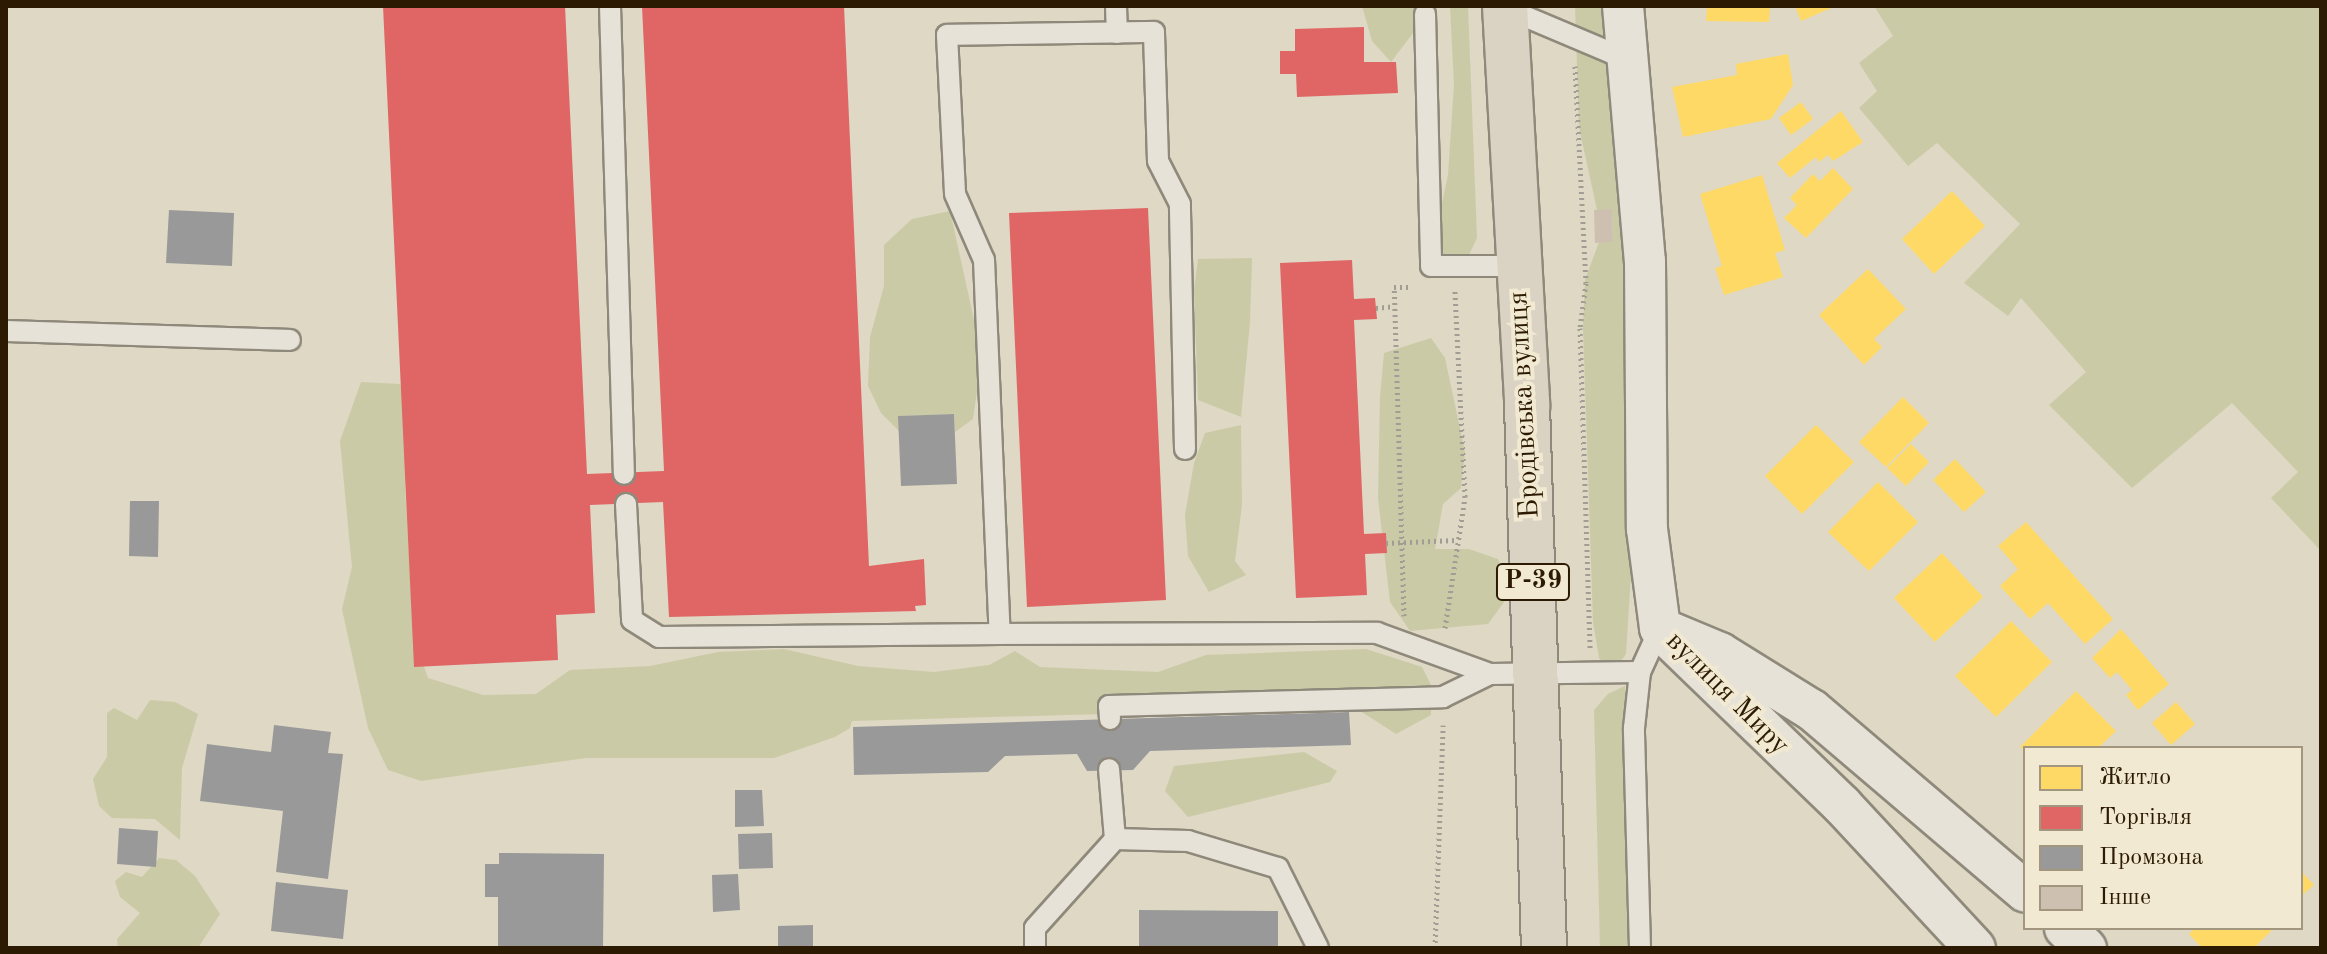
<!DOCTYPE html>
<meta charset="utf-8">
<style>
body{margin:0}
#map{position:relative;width:2327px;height:954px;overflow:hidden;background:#ded8c4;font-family:"Old Standard TT",serif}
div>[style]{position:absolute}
.green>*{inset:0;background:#cacba6}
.homes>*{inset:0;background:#ffd966}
.shops>*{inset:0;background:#e06666}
.industry>*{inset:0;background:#999}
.building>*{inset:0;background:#cdc0b0}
.path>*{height:5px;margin-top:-2.5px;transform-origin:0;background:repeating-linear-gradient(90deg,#a29d94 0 2px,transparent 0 6px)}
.roads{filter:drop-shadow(2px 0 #8f897b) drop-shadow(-2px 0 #8f897b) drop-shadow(0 2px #8f897b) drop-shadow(0 -2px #8f897b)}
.lane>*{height:20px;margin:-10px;padding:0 10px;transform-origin:10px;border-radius:10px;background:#e6e2d8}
.street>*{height:40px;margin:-20px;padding:0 20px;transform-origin:20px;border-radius:20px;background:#e6e2d8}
.primary>*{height:44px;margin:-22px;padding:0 22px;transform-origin:22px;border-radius:22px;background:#dad3c3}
span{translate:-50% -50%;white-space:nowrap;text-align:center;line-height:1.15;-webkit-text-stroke:8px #f1e9d2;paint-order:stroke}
.shield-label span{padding:2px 6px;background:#f1e9d2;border:2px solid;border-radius:6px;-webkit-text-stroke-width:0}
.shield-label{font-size:26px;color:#2d1a03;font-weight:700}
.street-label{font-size:28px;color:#2d1a03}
.frame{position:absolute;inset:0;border:8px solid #2d1a03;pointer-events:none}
.legend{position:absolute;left:2023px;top:746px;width:280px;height:184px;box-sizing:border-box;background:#f1e9d2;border:2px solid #a3967f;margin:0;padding:10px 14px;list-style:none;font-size:24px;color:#2d1a03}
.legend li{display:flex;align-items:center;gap:16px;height:40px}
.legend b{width:40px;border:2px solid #a3967f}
</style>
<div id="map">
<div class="green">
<i style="clip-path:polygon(1362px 6px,1426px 6px,1419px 8px,1413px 33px,1391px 62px,1372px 41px)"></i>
<i style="clip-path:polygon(1450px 6px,1468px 6px,1477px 238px,1464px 265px,1440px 262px,1439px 218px,1448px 175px,1454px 84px)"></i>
<i style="clip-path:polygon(1575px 6px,1603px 6px,1629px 235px,1632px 559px,1626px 654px,1618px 665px,1607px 667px,1599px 658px,1593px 622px,1583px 328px,1585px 280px,1599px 242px,1613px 242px,1612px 210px,1597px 210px,1579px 127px)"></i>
<i style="clip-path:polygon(1874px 6px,2321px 6px,2321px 551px,2271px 498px,2298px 472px,2232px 403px,2132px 488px,2049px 405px,2086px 372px,2021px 298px,2008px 316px,1964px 283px,2020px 224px,1937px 143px,1908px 166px,1859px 108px,1877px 91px,1859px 63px,1893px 36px)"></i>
<i style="clip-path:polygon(950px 211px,982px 356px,973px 419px,955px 432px,954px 414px,899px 416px,899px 431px,881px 413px,868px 386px,870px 337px,884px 286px,884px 245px,912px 219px)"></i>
<i style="clip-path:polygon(1252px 258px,1250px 322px,1241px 417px,1198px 400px,1194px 290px,1198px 259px)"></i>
<i style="clip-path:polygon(1431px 338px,1445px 358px,1465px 452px,1461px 488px,1443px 504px,1435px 549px,1469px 549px,1498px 559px,1510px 594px,1488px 624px,1410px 631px,1390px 602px,1378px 498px,1380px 396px,1384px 353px)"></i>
<i style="clip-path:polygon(361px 382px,400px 384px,417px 420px,405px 488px,414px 639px,428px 678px,483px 695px,536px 694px,570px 670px,650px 666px,718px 652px,784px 649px,858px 666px,934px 672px,989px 665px,1015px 651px,1040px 667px,1158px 672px,1206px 655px,1366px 649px,1422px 667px,1431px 685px,1431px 715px,1396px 734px,1354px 707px,852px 721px,850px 728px,835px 737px,774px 758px,586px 758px,421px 781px,388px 770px,368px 728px,342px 609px,352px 567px,340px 441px)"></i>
<i style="clip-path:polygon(1241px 425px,1242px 505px,1235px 561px,1246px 575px,1209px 592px,1188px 556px,1185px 515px,1194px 463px,1205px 433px)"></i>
<i style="clip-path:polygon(1625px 686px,1628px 948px,1600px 948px,1594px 710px,1608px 694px)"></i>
<i style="clip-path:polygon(150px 700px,175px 702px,198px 714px,182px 768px,180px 840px,155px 819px,112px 818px,99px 806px,93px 779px,107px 757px,107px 713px,114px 708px,137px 720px)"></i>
<i style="clip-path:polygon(1304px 752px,1337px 771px,1330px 782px,1188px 817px,1165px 791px,1174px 766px)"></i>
<i style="clip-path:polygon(159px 858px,176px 860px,195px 876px,220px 914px,198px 948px,118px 948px,117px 939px,140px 913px,120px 897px,115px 881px,126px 872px,142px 877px)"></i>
</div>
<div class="homes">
<i style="clip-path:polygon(1707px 6px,1770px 6px,1769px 22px,1706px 21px)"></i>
<i style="clip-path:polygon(1795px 6px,1836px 6px,1801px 21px)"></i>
<i style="clip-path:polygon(1788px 54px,1793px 85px,1771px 119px,1683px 137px,1672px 87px,1737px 75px,1736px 64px)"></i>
<i style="clip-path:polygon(1801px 102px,1813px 119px,1791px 135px,1779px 118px)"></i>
<i style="clip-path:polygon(1841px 111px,1863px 142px,1833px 161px,1828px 155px,1819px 162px,1816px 157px,1790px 178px,1777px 163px)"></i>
<i style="clip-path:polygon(1833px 168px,1853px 189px,1806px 238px,1784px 218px,1797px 205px,1790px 198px,1813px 174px,1820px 181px)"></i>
<i style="clip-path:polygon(1762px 175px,1785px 250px,1775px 253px,1783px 277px,1724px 295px,1715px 268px,1722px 266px,1700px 194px)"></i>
<i style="clip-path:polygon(1952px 191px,1985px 226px,1934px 274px,1902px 239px)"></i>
<i style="clip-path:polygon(1868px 269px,1906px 309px,1874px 339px,1882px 347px,1864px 365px,1819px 315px)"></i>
<i style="clip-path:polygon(1903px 397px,1929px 423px,1886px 467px,1859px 442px)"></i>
<i style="clip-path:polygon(1816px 425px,1854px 462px,1802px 514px,1765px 476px)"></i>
<i style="clip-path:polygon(1911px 444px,1929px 462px,1906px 486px,1887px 468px)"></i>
<i style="clip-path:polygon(1955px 459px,1986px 492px,1964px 512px,1933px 480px)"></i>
<i style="clip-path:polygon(1878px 482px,1918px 522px,1869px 571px,1828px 532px)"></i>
<i style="clip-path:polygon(2026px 522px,2113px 619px,2085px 644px,2048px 603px,2030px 619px,2000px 586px,2018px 569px,1998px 546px)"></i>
<i style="clip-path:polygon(1942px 553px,1983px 597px,1935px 642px,1894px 598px)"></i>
<i style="clip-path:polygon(2011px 621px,2052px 662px,1996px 717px,1955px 676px)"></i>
<i style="clip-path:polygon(2121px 629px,2169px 684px,2138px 710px,2126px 695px,2132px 690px,2117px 672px,2110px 678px,2092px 658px)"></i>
<i style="clip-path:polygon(2076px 691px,2116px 731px,2098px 748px,2025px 751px,2020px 747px)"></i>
<i style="clip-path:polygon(2176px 702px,2195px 724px,2171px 745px,2152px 723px)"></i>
<i style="clip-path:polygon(2301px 871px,2314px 885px,2301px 896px)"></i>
<i style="clip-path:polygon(2195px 928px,2274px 928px,2254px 948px,2202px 948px,2189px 934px)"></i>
</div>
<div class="shops">
<i style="clip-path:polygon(383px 6px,565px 6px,587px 474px,664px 471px,642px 6px,844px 6px,869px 566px,924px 559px,926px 605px,915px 606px,916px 611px,669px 617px,663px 502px,590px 505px,595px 613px,556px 615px,558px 660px,414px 667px)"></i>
<i style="clip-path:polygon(1364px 27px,1364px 62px,1396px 62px,1398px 93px,1297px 97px,1296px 74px,1280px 74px,1280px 51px,1295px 51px,1295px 29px)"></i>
<i style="clip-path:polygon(1148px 208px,1166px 600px,1027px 607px,1009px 213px)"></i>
<i style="clip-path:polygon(1352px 260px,1354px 299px,1375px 298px,1377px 319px,1354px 320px,1364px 534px,1386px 533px,1387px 553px,1365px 554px,1367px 595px,1296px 598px,1280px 263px)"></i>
</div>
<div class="industry">
<i style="clip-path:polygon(169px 210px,234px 213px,232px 266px,166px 263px)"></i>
<i style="clip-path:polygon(954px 414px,957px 484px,901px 486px,898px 416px)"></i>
<i style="clip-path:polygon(130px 501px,159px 501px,158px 557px,129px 556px)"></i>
<i style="clip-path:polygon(1349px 712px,1351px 745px,1150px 751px,1133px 770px,1087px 771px,1077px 754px,1005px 756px,988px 772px,854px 775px,853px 727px)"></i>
<i style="clip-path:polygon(274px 725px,331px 732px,328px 753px,343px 754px,328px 879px,276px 872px,283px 811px,200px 801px,207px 744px,271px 752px)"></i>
<i style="clip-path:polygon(735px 790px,762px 790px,764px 826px,735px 827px)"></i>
<i style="clip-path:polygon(119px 828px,158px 831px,156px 867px,117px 864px)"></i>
<i style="clip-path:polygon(772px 833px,773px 868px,739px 869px,738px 834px)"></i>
<i style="clip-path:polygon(499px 853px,604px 854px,603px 948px,498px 948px,498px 897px,485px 897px,485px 864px,499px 864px)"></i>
<i style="clip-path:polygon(738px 874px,740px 910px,713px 912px,712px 875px)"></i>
<i style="clip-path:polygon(276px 882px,348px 890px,343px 939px,271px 931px)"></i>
<i style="clip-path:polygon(1139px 910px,1278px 911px,1278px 948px,1139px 948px)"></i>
<i style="clip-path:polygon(813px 925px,813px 948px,778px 948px,778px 926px)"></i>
</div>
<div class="building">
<i style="clip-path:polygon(1612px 209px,1613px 242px,1595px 243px,1594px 210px)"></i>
</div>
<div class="path">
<i style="left:1575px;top:66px;width:217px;rotate:87.1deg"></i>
<i style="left:1586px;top:283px;width:45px;rotate:97.6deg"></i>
<i style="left:1580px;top:328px;width:320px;rotate:88.2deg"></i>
<i style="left:1376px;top:308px;width:18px;rotate:-6deg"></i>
<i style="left:1386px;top:543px;width:70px;rotate:-2.5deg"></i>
<i style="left:1404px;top:616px;width:329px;rotate:-91.7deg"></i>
<i style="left:1394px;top:287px;width:17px"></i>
<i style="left:1445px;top:628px;width:133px;rotate:-81.3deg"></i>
<i style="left:1465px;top:497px;width:206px;rotate:-92.8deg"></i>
<i style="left:1435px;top:948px;width:223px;rotate:-87.9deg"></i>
</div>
<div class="roads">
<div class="lane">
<i style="left:610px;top:6px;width:468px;rotate:88.3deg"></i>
<i style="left:1116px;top:6px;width:27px;rotate:88deg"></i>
<i style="left:1505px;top:8px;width:134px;rotate:22.9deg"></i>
<i style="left:1425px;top:14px;width:252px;rotate:88.6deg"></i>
<i style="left:1431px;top:266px;width:87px"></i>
<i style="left:6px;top:331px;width:284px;rotate:1.8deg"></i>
<i style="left:1185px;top:449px;width:245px;rotate:-91.2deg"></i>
<i style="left:1180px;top:204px;width:48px;rotate:-117.1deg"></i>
<i style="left:1158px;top:161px;width:129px;rotate:-91.8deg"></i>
<i style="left:1154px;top:32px;width:207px;rotate:179.2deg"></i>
<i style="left:947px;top:35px;width:159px;rotate:87.1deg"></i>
<i style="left:955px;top:194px;width:72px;rotate:66.3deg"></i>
<i style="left:984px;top:260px;width:374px;rotate:87.6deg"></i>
<i style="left:1000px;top:634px;width:377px;rotate:-0.2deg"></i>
<i style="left:1377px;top:633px;width:120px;rotate:19.9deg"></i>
<i style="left:1490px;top:674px;width:150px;rotate:-0.8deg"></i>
<i style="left:626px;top:504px;width:116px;rotate:87deg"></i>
<i style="left:632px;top:620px;width:32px;rotate:32deg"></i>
<i style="left:659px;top:637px;width:341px;rotate:-0.5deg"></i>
<i style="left:1110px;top:719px;width:13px;rotate:-94deg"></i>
<i style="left:1109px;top:706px;width:334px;rotate:-1.5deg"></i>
<i style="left:1443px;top:697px;width:52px;rotate:-26.1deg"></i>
<i style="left:1115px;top:839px;width:73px;rotate:1.6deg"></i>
<i style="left:1188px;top:841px;width:94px;rotate:16.7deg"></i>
<i style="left:1278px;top:868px;width:89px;rotate:63.4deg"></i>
<i style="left:1035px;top:948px;width:20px;rotate:-90deg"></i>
<i style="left:1035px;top:928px;width:120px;rotate:-48deg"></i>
<i style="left:1115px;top:839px;width:70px;rotate:-94.9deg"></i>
<i style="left:1640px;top:948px;width:220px;rotate:-91.6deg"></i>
<i style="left:1634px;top:728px;width:56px;rotate:-83.9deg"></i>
<i style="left:1640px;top:672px;width:48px;rotate:-65.6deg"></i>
</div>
<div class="street">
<i style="left:1623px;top:6px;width:256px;rotate:85.1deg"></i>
<i style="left:1645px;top:261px;width:268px;rotate:89.6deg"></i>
<i style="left:1647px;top:529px;width:100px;rotate:82.5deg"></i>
<i style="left:1660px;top:628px;width:65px;rotate:22.6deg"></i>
<i style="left:1720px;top:653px;width:108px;rotate:31.8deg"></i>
<i style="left:1812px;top:710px;width:280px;rotate:40.4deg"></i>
<i style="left:1668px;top:637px;width:242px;rotate:44deg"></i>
<i style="left:1842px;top:805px;width:195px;rotate:47.1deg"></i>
<i style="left:2065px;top:928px;width:29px;rotate:44deg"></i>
</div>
<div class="primary">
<i style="left:1505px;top:6px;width:400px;rotate:86.8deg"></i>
<i style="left:1527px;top:405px;width:543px;rotate:88.21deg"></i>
</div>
</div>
<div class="shield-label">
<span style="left:1533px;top:582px">Р-39</span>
</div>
<div class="street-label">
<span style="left:1525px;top:405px;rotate:-93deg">Бродівська вулиця</span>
<span style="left:1727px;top:694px;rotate:45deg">вулиця Миру</span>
</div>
<div class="frame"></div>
<ul class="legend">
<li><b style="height:22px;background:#ffd966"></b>Житло</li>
<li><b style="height:22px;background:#e06666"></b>Торгівля</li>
<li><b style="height:22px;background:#999"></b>Промзона</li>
<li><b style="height:22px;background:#cdc0b0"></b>Інше</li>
</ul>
</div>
